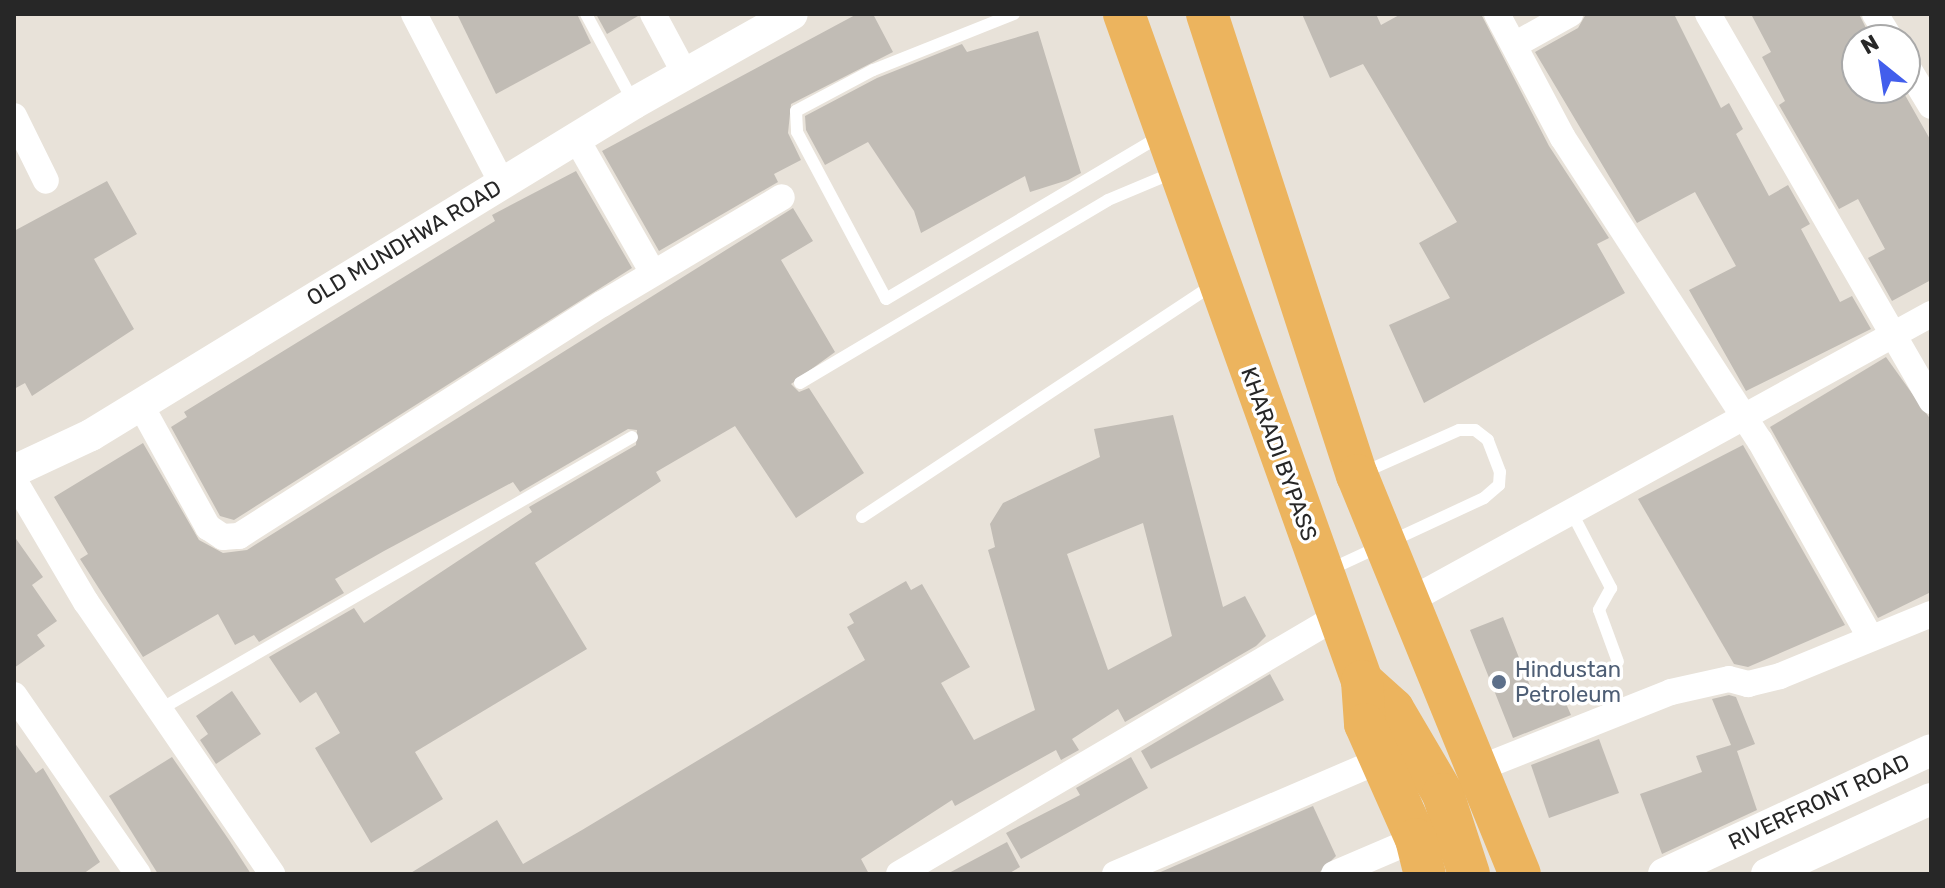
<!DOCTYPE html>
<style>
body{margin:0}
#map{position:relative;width:1945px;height:888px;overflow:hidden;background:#e8e2d9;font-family:Rubik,sans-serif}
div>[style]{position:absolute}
.building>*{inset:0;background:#c1bcb5}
.service>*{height:12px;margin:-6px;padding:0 6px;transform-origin:6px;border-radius:6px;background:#fff}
.minor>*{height:26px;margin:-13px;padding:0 13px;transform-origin:13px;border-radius:13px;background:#fff}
.tertiary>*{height:32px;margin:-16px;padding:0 16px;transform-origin:16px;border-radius:16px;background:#fff}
.trunk>*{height:42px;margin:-21px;padding:0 21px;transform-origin:21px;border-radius:21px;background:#ecb45e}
.dots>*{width:22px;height:22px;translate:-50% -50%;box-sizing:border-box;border:4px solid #fff;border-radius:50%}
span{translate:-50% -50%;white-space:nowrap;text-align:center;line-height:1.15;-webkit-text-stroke:7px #fff;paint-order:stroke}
.street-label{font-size:22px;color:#272727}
.service-label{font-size:22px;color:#4e5e75}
.left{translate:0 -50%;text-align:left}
.frame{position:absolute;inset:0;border:16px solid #272727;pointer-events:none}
.north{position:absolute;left:1841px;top:24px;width:80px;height:80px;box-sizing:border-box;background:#fff;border:2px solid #a9a9a9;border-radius:50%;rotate:330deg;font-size:22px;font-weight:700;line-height:32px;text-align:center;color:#272727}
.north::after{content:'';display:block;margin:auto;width:28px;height:36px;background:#425eec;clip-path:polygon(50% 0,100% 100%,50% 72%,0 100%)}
</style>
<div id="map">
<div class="building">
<i style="clip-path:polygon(457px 14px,577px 14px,591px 43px,496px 94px)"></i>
<i style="clip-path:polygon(596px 14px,637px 14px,638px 16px,607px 34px)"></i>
<i style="clip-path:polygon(857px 14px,873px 14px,893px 52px,791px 104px,788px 133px,801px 160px,774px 174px,778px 182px,659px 251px,602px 151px)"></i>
<i style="clip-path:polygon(1302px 14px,1376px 14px,1381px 25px,1401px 14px,1481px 14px,1549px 146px,1609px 238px,1597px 244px,1625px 293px,1424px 403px,1389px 325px,1450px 298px,1419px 243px,1457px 222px,1363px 64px,1330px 78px)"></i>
<i style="clip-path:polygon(1586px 14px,1674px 14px,1721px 108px,1729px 103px,1743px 129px,1736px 134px,1769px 196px,1788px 185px,1810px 224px,1801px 229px,1840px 302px,1852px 296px,1871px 329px,1746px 391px,1689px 290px,1736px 266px,1695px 192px,1637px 223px,1535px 52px,1578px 28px)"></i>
<i style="clip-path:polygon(1751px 14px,1859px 14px,1872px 40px,1857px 40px,1857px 88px,1901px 88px,1931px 141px,1931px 280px,1892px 301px,1868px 258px,1885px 249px,1858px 199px,1839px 209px,1779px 105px,1785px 101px,1762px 57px,1771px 52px)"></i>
<i style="clip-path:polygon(1038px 31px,1081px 173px,1068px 180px,1030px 192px,1025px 176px,921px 233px,914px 211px,868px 142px,825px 165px,806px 130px,805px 116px,877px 78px,962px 44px,967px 52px)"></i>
<i style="clip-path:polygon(576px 171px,632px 268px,234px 520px,220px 516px,171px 427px,187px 417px,184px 412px,495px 221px,492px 215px)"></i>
<i style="clip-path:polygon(107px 181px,137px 234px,94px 259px,134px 329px,32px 396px,25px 383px,14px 389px,14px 231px)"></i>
<i style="clip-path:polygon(793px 208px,813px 241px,781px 260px,835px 352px,791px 384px,799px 392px,809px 388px,864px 473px,796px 518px,735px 426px,656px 472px,661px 481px,535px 563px,587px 649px,415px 752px,443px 799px,371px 843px,315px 748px,340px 733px,316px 692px,300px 703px,269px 657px,354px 608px,364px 623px,532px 512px,529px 507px,636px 445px,637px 430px,628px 429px,520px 492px,513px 482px,384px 551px,335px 579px,344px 593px,259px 642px,254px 635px,235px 645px,218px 614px,143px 657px,80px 559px,88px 554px,54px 497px,143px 443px,199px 540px,223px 553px,247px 550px)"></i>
<i style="clip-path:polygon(1886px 357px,1931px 420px,1931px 592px,1878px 618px,1770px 427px)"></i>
<i style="clip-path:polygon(evenodd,1173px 415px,1223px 607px,1245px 596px,1266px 636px,1256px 646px,1125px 722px,1118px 709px,1072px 739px,1079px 750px,1061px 760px,1056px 750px,955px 806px,952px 800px,861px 859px,869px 874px,409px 874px,497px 820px,523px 864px,582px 830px,865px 660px,847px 627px,854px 623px,849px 614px,906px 581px,911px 590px,922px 584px,970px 667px,941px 683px,974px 740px,1035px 710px,988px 550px,995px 547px,990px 524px,1003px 503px,1100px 457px,1094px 429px,1173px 415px,1143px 523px,1172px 636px,1108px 670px,1067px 554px,1143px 523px)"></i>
<i style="clip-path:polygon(1743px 445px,1845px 625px,1748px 667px,1734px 664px,1638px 499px)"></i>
<i style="clip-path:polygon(14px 536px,43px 577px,32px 585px,57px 621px,37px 635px,45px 646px,14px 668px)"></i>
<i style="clip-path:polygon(1503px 617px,1536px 701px,1560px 690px,1571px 715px,1513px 738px,1470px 630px)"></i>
<i style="clip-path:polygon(1270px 674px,1284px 700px,1151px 769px,1141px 751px)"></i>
<i style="clip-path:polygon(232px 691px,261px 734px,216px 764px,200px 740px,208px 734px,196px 716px)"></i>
<i style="clip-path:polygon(1729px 695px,1736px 697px,1755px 744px,1737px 751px,1757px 810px,1662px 854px,1640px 794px,1702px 772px,1696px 756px,1731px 745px,1712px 699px)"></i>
<i style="clip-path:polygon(1599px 739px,1619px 793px,1549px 818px,1531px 765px)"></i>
<i style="clip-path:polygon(14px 742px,36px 773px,43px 768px,100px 862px,83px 874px,14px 874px)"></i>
<i style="clip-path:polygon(172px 757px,229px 840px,251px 874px,158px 874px,109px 796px)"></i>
<i style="clip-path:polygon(1131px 757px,1148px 788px,1021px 859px,1006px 833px,1080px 795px,1076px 788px)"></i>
<i style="clip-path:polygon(1313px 806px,1336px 856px,1318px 874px,1156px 874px)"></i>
<i style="clip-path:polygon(1007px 842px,1020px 867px,1008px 874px,947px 874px)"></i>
</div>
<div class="service">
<i style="left:586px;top:14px;width:101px;rotate:61.7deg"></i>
<i style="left:1014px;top:14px;width:152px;rotate:158.3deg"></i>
<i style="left:873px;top:70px;width:87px;rotate:152deg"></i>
<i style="left:796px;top:111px;width:21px;rotate:87deg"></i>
<i style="left:797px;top:132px;width:189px;rotate:61.9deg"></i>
<i style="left:886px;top:299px;width:321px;rotate:-30.7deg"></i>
<i style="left:800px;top:383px;width:358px;rotate:-30.7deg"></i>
<i style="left:1108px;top:200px;width:73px;rotate:-22.7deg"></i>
<i style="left:1572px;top:513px;width:85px;rotate:62.5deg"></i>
<i style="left:1611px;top:588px;width:25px;rotate:119deg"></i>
<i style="left:1599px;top:610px;width:55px;rotate:69.9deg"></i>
<i style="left:862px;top:517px;width:421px;rotate:-33.5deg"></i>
<i style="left:1329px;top:570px;width:171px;rotate:-24.9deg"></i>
<i style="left:1484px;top:498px;width:20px;rotate:-41deg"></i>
<i style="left:1499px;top:485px;width:13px;rotate:-86deg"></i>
<i style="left:1500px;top:472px;width:34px;rotate:-111deg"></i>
<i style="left:1488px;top:440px;width:16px;rotate:-142deg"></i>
<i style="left:1475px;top:430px;width:16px;rotate:180deg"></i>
<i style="left:1459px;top:430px;width:106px;rotate:156.1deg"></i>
<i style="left:159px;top:710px;width:546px;rotate:-29.99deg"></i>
</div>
<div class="minor">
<i style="left:414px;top:14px;width:191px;rotate:62.5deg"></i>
<i style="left:653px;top:14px;width:68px;rotate:61.9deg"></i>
<i style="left:1497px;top:14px;width:140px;rotate:62deg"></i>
<i style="left:1563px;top:138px;width:361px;rotate:57deg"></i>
<i style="left:1760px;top:441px;width:223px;rotate:60.7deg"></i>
<i style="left:1708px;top:14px;width:447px;rotate:60deg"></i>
<i style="left:1875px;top:14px;width:31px;rotate:58deg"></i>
<i style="left:1516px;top:44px;width:62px;rotate:-29.1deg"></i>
<i style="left:1905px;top:63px;width:50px;rotate:58.8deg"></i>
<i style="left:14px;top:116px;width:72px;rotate:63.8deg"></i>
<i style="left:576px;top:138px;width:155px;rotate:60.3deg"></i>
<i style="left:140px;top:404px;width:141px;rotate:61.1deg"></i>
<i style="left:208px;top:527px;width:18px;rotate:34deg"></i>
<i style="left:223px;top:537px;width:16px;rotate:-4deg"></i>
<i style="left:239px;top:536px;width:431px;rotate:-32.6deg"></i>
<i style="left:602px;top:304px;width:209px;rotate:-30.7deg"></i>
<i style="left:14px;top:480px;width:142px;rotate:59.5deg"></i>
<i style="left:86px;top:602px;width:330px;rotate:55.6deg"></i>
<i style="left:1409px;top:601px;width:596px;rotate:-28.8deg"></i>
<i style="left:14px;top:695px;width:218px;rotate:55.3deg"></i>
<i style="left:1475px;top:770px;width:211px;rotate:-21.7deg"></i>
<i style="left:1671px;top:692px;width:59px;rotate:-12.6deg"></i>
<i style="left:1729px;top:679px;width:20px;rotate:15deg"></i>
<i style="left:1748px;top:684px;width:33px;rotate:-14deg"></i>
<i style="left:1780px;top:676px;width:163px;rotate:-22.3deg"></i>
<i style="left:899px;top:874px;width:509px;rotate:-30.44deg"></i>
<i style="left:1115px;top:874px;width:289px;rotate:-23.2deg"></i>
<i style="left:1334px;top:874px;width:89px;rotate:-23.1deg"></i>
</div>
<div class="tertiary">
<i style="left:14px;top:471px;width:85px;rotate:-25.1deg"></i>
<i style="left:91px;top:435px;width:636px;rotate:-31.44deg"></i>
<i style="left:634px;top:103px;width:181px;rotate:-29.4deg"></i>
<i style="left:1664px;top:874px;width:294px;rotate:-24.9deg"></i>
<i style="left:1767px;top:874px;width:180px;rotate:-24.6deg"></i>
</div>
<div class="trunk">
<i style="left:1124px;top:14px;width:708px;rotate:70.36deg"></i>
<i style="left:1362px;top:681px;width:42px;rotate:42.1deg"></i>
<i style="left:1393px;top:709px;width:99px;rotate:59.5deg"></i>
<i style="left:1443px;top:794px;width:84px;rotate:72deg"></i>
<i style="left:1207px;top:14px;width:485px;rotate:72deg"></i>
<i style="left:1357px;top:475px;width:431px;rotate:67.8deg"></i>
<i style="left:1362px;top:681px;width:43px;rotate:86deg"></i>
<i style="left:1365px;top:724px;width:126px;rotate:66.1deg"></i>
<i style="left:1416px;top:839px;width:36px;rotate:76deg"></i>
</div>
<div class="dots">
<i style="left:1499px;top:682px;background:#5c6f8a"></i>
</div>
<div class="street-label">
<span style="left:404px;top:243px;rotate:-31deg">OLD MUNDHWA ROAD</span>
<span style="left:1279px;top:454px;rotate:70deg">KHARADI BYPASS</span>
<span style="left:1819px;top:802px;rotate:-25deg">RIVERFRONT ROAD</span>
</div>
<div class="service-label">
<span class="left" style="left:1515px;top:682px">Hindustan<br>Petroleum</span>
</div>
<div class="frame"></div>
<div class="north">N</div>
</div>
